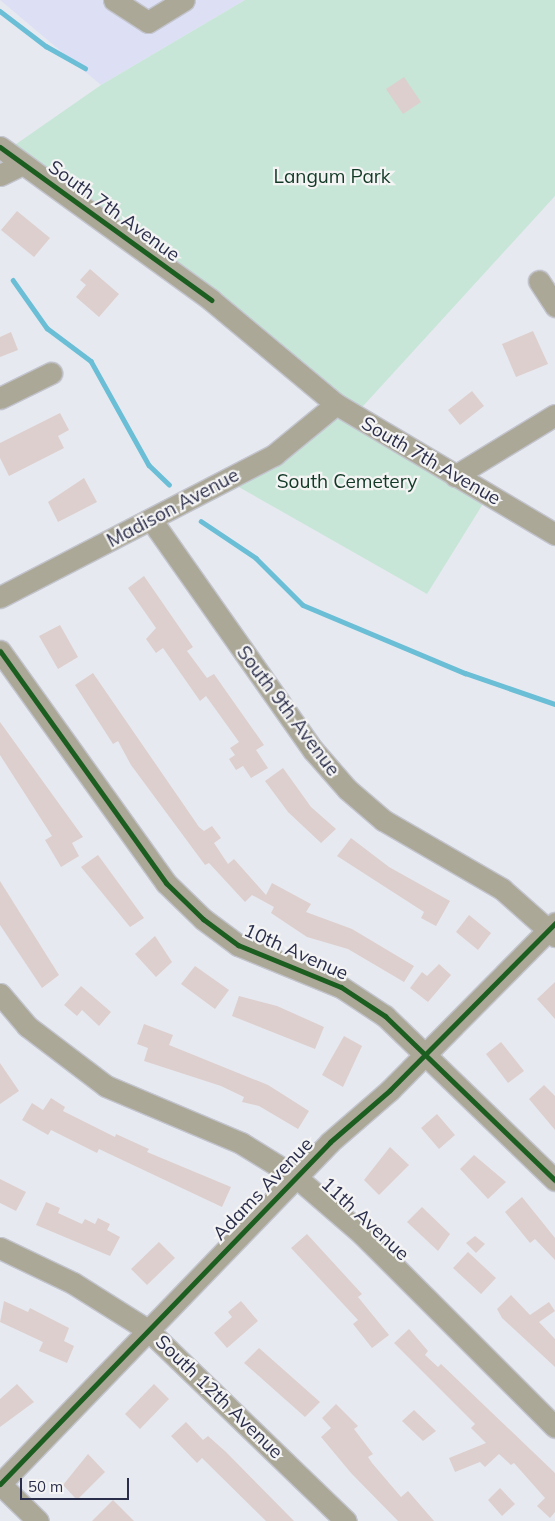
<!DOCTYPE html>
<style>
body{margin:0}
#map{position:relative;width:555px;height:1521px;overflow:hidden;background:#e7e9f0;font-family:Mulish,sans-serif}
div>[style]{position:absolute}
.built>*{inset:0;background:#dde0f4}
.green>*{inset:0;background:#c7e6d7}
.stream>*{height:4.5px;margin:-2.25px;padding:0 2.25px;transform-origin:2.25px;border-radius:2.25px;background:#6abed6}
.building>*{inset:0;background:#ddcfcd}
.roads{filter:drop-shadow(1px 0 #c2c4ce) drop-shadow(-1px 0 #c2c4ce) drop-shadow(0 1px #c2c4ce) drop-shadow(0 -1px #c2c4ce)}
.minor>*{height:21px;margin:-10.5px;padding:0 10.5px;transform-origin:10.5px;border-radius:10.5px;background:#aca898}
.cycleway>*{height:5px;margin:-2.5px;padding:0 2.5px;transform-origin:2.5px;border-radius:2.5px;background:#1b5e20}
span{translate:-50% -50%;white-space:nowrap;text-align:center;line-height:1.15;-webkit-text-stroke:4.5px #f4f4f4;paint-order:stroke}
.park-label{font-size:19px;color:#123926}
.street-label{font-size:19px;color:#2b2e4a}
.scale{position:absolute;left:20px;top:1478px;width:109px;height:22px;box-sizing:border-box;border:2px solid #2b2e4a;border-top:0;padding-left:6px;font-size:15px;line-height:18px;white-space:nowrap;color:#2b2e4a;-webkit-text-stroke:4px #f4f4f4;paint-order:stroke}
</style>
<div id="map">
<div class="built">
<i style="clip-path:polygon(0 0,245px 0,101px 85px)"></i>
</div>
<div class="green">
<i style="clip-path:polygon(245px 0,555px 0,555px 196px,354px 416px,9px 149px,101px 85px)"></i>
<i style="clip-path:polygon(336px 409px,486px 499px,427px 594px,230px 482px)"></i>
</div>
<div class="stream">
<i style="left:0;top:11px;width:58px;rotate:37.3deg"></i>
<i style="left:46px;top:46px;width:45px;rotate:29.4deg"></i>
<i style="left:13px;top:280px;width:59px;rotate:54.7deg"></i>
<i style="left:47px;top:328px;width:55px;rotate:36.9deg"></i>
<i style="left:91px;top:361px;width:119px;rotate:60.9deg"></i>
<i style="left:149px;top:465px;width:28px;rotate:44deg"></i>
<i style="left:201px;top:521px;width:66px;rotate:33.9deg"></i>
<i style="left:256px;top:558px;width:66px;rotate:45deg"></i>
<i style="left:303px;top:605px;width:176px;rotate:22.8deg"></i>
<i style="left:465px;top:673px;width:95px;rotate:19deg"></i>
</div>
<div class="building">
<i style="clip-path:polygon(404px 77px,421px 102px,403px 114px,386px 89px)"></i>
<i style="clip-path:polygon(17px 211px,50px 238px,34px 257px,1px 230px)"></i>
<i style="clip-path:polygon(90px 269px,119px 294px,99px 317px,76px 297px,86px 285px,80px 280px)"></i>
<i style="clip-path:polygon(533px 331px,548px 364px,516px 377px,502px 344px)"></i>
<i style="clip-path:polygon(11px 332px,18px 350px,0 357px,0 337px)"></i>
<i style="clip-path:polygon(472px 391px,484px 406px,460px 425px,448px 410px)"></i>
<i style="clip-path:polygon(60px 413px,69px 430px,58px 436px,64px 448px,9px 476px,0 458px,0 443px)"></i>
<i style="clip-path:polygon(84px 478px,97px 502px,58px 522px,48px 502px)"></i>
<i style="clip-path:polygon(144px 576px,193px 647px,187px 651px,207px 678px,214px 674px,264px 745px,256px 750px,268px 768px,251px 778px,243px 766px,236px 770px,229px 759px,235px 755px,230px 748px,239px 742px,206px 696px,200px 701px,163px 648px,156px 653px,146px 639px,156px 628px,128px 588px)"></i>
<i style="clip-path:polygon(60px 625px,78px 657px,58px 669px,39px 636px)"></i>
<i style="clip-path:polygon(93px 673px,199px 827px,204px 831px,212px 826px,221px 838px,214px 843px,228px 864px,234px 859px,266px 895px,272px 883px,311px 904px,306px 912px,352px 929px,414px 966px,404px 982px,348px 949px,307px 937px,271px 913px,274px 907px,252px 895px,245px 902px,209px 863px,205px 865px,131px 765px,118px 741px,113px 744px,75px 685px)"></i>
<i style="clip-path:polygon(0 722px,83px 837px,72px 843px,79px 856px,61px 867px,45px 840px,52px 836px,0 755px)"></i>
<i style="clip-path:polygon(283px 768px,311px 807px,336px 829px,321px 843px,288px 812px,265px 781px)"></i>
<i style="clip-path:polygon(351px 838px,389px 867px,450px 901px,436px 926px,421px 918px,424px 912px,337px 856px)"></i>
<i style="clip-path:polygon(98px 855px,144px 918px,130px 927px,81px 867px)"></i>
<i style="clip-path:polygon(0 881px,59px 975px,42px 988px,0 925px)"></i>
<i style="clip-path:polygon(469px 915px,491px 933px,478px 950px,456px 932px)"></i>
<i style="clip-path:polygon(155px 936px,172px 962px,156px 977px,135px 954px)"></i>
<i style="clip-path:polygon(439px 964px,451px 975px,428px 1002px,410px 988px,422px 972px,427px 976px)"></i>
<i style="clip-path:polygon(195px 966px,229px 990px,215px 1009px,181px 984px)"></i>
<i style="clip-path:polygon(555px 982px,555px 1019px,537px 999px)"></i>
<i style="clip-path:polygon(81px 986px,111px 1012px,99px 1026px,82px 1010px,77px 1016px,64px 1005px)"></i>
<i style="clip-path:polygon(239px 996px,277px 1006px,324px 1027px,315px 1049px,232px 1016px)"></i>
<i style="clip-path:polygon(144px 1024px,173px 1035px,169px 1045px,268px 1085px,309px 1111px,298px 1129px,259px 1106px,242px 1102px,244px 1097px,221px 1086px,144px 1061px,148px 1048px,137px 1044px)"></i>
<i style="clip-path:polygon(344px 1036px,362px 1046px,343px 1087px,322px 1075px)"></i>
<i style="clip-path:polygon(501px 1042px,524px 1071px,508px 1083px,486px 1054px)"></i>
<i style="clip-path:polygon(0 1063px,19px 1091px,0 1104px)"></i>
<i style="clip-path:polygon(544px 1085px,555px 1096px,555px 1130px,529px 1099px)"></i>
<i style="clip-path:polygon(51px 1098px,65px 1107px,63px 1111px,115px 1137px,116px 1134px,149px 1149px,147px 1152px,231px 1187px,222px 1207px,99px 1149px,97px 1153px,51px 1130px,48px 1135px,22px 1120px,32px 1103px,43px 1110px)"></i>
<i style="clip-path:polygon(437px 1114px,455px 1135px,439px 1149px,421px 1128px)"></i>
<i style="clip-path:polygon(390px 1147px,409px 1165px,379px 1195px,364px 1180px)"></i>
<i style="clip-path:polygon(474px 1155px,506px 1182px,488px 1199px,460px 1169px)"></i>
<i style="clip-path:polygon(0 1179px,26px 1192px,16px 1211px,0 1203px)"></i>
<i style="clip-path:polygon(522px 1197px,555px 1238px,555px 1260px,535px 1239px,530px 1243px,505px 1212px)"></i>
<i style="clip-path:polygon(46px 1202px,60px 1208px,58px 1213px,82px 1224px,85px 1219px,95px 1224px,98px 1218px,110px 1224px,107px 1230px,120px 1237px,110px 1256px,36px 1225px)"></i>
<i style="clip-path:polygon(422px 1207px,450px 1234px,438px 1251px,407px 1222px)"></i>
<i style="clip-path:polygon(307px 1234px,362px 1294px,358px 1297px,389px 1335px,372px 1348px,353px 1324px,358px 1320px,291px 1248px)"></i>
<i style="clip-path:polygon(475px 1236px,485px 1244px,476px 1253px,466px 1243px)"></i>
<i style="clip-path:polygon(159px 1242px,175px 1258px,147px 1285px,131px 1269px)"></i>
<i style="clip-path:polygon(468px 1252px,496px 1278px,481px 1294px,453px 1268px)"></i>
<i style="clip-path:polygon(511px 1295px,530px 1315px,549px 1302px,555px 1311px,539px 1322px,555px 1339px,555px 1367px,502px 1318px,497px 1309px)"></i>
<i style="clip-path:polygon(4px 1301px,28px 1312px,30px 1308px,69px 1328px,64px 1341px,74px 1346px,67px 1363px,39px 1351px,43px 1342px,0 1322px)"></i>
<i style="clip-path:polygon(241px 1301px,258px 1321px,227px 1348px,214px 1333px,232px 1317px,228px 1312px)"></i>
<i style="clip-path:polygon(409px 1329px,428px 1351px,425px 1355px,438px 1367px,441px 1364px,555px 1473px,555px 1512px,550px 1518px,537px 1506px,545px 1498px,514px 1463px,511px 1465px,499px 1454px,485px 1467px,480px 1462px,455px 1472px,449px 1458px,486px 1443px,471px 1428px,475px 1424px,394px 1343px)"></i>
<i style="clip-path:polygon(259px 1348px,320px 1402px,305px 1417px,244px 1363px)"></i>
<i style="clip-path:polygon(17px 1384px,34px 1402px,0 1427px,0 1399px)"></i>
<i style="clip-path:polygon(154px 1384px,169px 1399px,140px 1429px,125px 1414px)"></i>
<i style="clip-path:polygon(336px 1404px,358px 1426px,354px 1429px,373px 1454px,368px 1457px,372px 1463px,401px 1497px,408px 1491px,434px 1521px,398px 1521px,351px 1473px,321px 1437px,331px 1428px,322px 1418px)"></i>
<i style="clip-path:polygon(414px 1410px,436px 1431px,423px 1441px,402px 1421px)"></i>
<i style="clip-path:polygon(186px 1422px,203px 1440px,208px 1436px,226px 1452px,294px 1521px,266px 1521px,202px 1458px,197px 1463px,171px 1436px)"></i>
<i style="clip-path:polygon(88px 1454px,105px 1472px,77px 1500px,63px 1485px)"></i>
<i style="clip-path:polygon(500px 1488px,515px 1504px,502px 1516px,488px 1500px)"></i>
<i style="clip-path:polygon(113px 1500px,134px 1521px,92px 1521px)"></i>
</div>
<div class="roads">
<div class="minor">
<i style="left:114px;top:0;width:40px;rotate:32.9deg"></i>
<i style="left:148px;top:22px;width:42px;rotate:-31.4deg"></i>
<i style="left:0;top:147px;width:261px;rotate:35.9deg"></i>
<i style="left:211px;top:300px;width:163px;rotate:39.8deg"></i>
<i style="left:336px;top:404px;width:255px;rotate:30.7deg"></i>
<i style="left:0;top:175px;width:25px;rotate:-26deg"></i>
<i style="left:539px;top:281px;width:30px;rotate:57deg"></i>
<i style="left:0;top:398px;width:57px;rotate:-26.1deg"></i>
<i style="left:455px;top:476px;width:117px;rotate:-31.4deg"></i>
<i style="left:152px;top:521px;width:280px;rotate:54.9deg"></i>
<i style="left:313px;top:750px;width:52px;rotate:48.9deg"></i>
<i style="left:347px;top:789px;width:48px;rotate:40.7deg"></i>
<i style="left:383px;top:820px;width:138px;rotate:30.1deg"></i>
<i style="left:502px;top:889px;width:71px;rotate:41.6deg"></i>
<i style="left:0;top:597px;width:309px;rotate:-27.4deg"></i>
<i style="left:274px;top:455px;width:80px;rotate:-39.4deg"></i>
<i style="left:0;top:651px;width:285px;rotate:54.4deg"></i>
<i style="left:166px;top:883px;width:52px;rotate:44.2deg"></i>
<i style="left:203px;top:919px;width:44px;rotate:36.6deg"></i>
<i style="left:238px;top:945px;width:111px;rotate:22.2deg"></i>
<i style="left:341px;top:987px;width:53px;rotate:33.4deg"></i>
<i style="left:385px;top:1016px;width:236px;rotate:44deg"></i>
<i style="left:0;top:994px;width:42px;rotate:49.8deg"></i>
<i style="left:27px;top:1026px;width:99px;rotate:37.2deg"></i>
<i style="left:106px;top:1086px;width:147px;rotate:22.9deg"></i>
<i style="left:241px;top:1143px;width:65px;rotate:31.7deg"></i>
<i style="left:296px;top:1177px;width:86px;rotate:40.7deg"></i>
<i style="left:361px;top:1233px;width:274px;rotate:45deg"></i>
<i style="left:0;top:1248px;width:81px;rotate:25.6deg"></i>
<i style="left:73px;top:1283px;width:89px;rotate:32.1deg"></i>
<i style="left:148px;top:1330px;width:275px;rotate:44deg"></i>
<i style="left:0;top:1484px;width:475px;rotate:-46deg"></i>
<i style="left:330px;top:1142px;width:79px;rotate:-40.9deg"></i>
<i style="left:390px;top:1090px;width:235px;rotate:-45.3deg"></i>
<i style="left:0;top:1484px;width:53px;rotate:44.2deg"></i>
</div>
</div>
<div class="cycleway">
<i style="left:0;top:147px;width:261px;rotate:35.9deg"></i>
<i style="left:0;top:651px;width:285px;rotate:54.4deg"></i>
<i style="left:166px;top:883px;width:52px;rotate:44.2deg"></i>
<i style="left:203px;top:919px;width:44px;rotate:36.6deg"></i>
<i style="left:238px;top:945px;width:111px;rotate:22.2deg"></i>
<i style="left:341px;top:987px;width:53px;rotate:33.4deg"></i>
<i style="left:385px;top:1016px;width:236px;rotate:44deg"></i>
<i style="left:0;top:1484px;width:475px;rotate:-46deg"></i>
<i style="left:330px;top:1142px;width:79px;rotate:-40.9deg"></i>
<i style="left:390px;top:1090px;width:235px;rotate:-45.3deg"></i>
</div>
<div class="park-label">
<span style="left:332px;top:177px">Langum Park</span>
<span style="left:347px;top:482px">South Cemetery</span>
</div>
<div class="street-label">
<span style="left:114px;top:211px;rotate:36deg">South 7th Avenue</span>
<span style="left:431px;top:461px;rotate:30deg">South 7th Avenue</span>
<span style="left:173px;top:508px;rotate:-28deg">Madison Avenue</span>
<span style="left:288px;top:711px;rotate:53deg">South 9th Avenue</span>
<span style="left:296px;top:952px;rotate:24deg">10th Avenue</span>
<span style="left:263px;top:1189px;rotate:-46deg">Adams Avenue</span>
<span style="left:365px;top:1219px;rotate:43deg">11th Avenue</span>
<span style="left:219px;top:1397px;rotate:44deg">South 12th Avenue</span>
</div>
<div class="scale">50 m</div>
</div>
